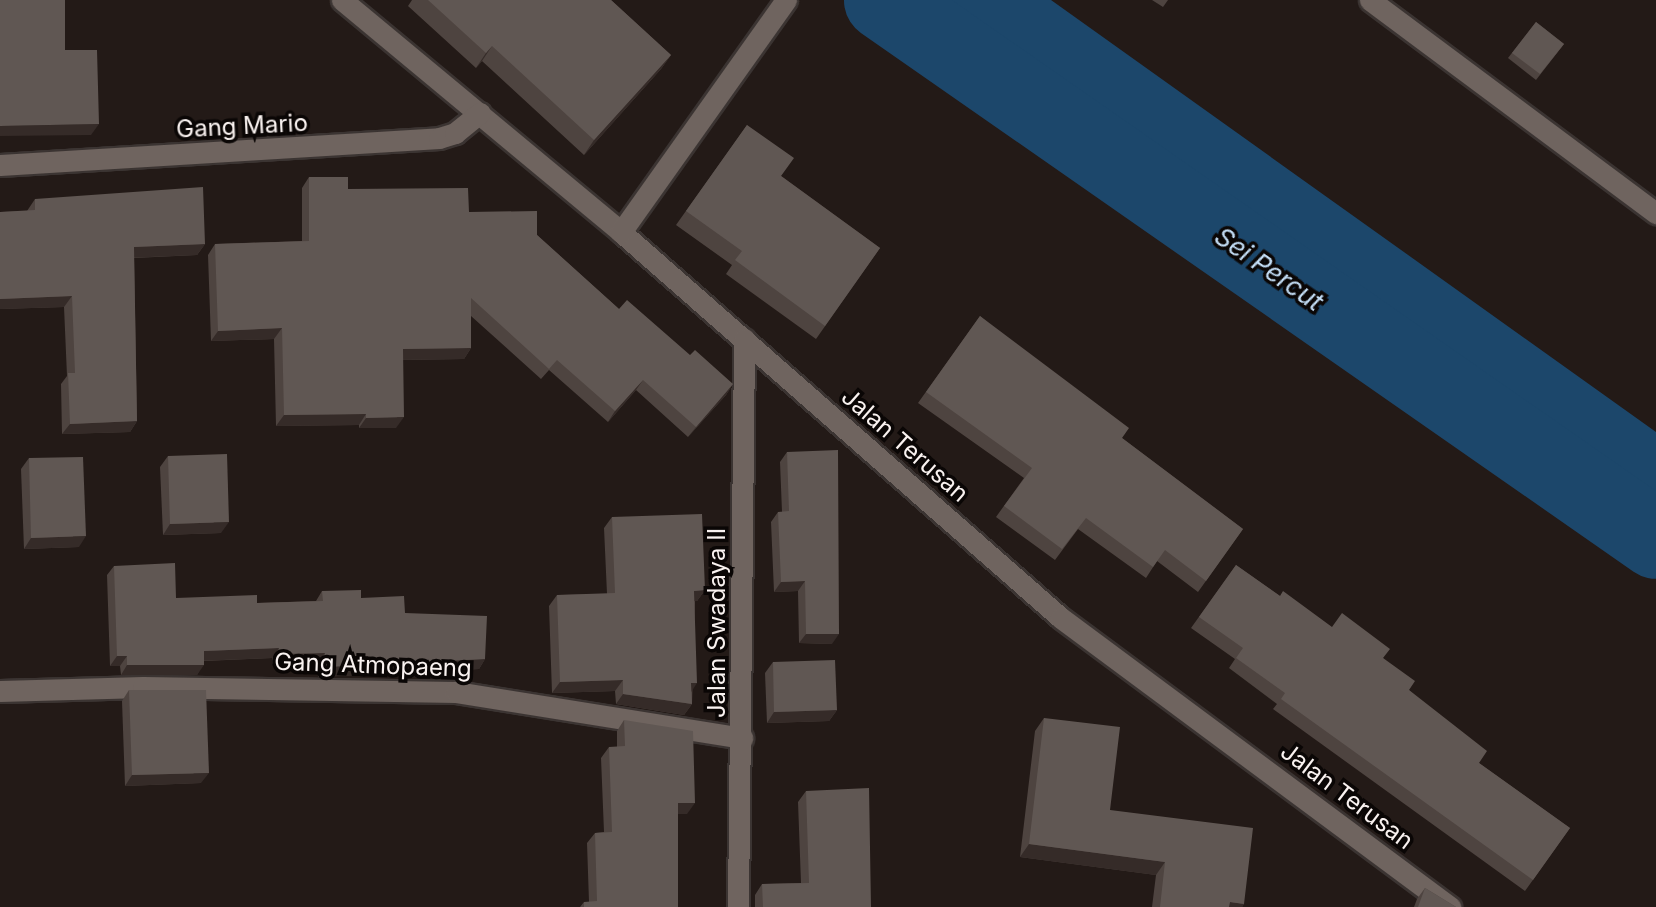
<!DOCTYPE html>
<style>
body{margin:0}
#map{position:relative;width:1656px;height:907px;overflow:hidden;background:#231a17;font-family:Inter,sans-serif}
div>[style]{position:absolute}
.water>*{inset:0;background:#1c476b}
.river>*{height:79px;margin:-39.5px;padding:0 39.5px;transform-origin:39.5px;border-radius:39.5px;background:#1c476b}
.roads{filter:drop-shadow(2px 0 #3b3432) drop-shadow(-2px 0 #3b3432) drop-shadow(0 2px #3b3432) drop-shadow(0 -2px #3b3432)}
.street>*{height:21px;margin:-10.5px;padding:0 10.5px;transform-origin:10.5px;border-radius:10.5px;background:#6f645f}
.secondary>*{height:21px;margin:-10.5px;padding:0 10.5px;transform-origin:10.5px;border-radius:10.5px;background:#6f645f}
.wall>*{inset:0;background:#4e4440}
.shaded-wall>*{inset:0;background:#352b28}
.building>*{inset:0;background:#605753}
span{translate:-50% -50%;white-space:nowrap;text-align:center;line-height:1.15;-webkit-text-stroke:7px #0a0605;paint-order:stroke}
.street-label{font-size:24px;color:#f9f2f0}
.water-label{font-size:26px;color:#c3ddf5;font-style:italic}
</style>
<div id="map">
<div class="water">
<div style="clip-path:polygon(890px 0,1051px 0,1656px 432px,1656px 549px,1413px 369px)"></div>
</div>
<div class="river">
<div style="left:883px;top:0;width:942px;rotate:34.89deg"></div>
</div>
<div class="roads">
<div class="street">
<div style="left:342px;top:0;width:363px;rotate:39.7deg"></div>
<div style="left:621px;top:232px;width:585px;rotate:41.26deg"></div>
<div style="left:1061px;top:618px;width:485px;rotate:36.6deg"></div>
<div style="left:1370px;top:0;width:357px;rotate:36.7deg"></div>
<div style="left:0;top:165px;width:440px;rotate:-3.5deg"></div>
<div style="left:439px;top:138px;width:17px;rotate:-17deg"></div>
<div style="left:455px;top:133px;width:32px;rotate:-39deg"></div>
<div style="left:0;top:691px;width:143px;rotate:-1.6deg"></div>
<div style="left:143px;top:687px;width:313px;rotate:0.9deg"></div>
<div style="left:456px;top:692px;width:290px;rotate:9.1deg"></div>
<div style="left:738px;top:907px;width:568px;rotate:-89.39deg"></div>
</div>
<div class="secondary">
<div style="left:621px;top:232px;width:285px;rotate:-54.6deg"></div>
</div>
</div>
<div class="wall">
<div style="clip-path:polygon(412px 0,611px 0,671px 55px,661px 69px,584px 155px,482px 61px,476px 68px,408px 6px)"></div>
<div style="clip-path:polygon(1152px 0,1168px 0,1163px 7px)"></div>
<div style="clip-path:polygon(1536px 22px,1564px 44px,1536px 80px,1508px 58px)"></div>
<div style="clip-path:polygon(747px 125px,781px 176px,880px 248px,816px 339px,726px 274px,732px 265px,676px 225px)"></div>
<div style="clip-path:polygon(309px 177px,348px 189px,469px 212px,537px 235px,619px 309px,733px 384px,726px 395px,688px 437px,636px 390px,608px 422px,549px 370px,541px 379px,471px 316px,471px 348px,464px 359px,403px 360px,396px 428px,359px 428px,359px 425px,276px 426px,274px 339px,211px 341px,208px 255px,215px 244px,302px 241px,302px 188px)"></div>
<div style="clip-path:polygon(35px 199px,205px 244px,197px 255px,134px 258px,137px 421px,130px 432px,62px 434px,61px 384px,67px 376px,64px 307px,0 309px,0 212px,27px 211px)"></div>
<div style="clip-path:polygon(980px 316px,1122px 438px,1243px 529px,1198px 592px,1157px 561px,1146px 578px,1078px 529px,1055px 560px,996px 517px,1024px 478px,918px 403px)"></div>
<div style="clip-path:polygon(787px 452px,832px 644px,799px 643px,798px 591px,774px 592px,771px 522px,778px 512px,782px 512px,780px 462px)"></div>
<div style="clip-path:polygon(168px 456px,221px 533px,163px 535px,160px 467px)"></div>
<div style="clip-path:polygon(29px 458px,79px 547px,24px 549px,21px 469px)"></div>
<div style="clip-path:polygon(612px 517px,705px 590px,697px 601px,695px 601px,692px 704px,684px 715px,616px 704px,615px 691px,552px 693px,549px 606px,557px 595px,607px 594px,604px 528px)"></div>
<div style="clip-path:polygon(1236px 565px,1280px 596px,1383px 658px,1409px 690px,1479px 763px,1570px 828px,1525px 891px,1273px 709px,1277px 704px,1229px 668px,1235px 659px,1191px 628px)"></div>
<div style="clip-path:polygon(114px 566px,176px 598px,257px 603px,316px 601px,322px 591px,361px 598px,405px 613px,485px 659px,479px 669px,318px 677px,318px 662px,272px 664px,272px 658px,204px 661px,197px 675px,121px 675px,120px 666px,110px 666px,107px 575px)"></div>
<div style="clip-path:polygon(773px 662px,837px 710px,829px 721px,767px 723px,765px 673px)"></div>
<div style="clip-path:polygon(129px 690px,201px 783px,125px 786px,122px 701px)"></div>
<div style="clip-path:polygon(1044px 718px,1110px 810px,1244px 904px,1242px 907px,1152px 907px,1156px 875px,1020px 857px,1035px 731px)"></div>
<div style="clip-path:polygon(624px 720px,687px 814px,678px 814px,678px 907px,580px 907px,584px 902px,589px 902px,587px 843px,595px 833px,604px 832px,601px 758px,609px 747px,617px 747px,617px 731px)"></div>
<div style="clip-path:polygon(806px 791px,871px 907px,755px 907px,755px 895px,762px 884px,801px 883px,798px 802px)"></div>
<div style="clip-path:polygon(1425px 888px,1456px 907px,1414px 907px,1417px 899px)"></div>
</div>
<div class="shaded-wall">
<div style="clip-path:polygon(492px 46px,482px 61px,476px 68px,486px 53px)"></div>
<div style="clip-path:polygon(671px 55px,661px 69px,584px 155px,594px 140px)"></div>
<div style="clip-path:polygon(99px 124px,91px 135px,0 136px,0 126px)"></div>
<div style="clip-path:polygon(205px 244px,197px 255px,126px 258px,134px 247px)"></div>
<div style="clip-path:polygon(72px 296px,64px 307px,0 309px,0 299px)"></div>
<div style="clip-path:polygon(282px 328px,274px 339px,211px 341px,218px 331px)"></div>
<div style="clip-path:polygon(471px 348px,464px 359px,396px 360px,403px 349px)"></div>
<div style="clip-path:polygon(643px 380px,636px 390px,608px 422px,615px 411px)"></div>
<div style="clip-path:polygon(733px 384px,726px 395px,688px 437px,696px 427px)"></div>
<div style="clip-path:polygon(366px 414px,359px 425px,276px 426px,284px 415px)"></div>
<div style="clip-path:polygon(404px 417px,396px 428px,359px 428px,366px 418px)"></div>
<div style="clip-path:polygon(137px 421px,130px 432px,62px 434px,70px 424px)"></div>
<div style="clip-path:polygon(229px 522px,221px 533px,163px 535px,170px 524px)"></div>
<div style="clip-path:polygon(86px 536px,79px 547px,24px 549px,31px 538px)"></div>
<div style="clip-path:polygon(805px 581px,798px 591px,774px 592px,781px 582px)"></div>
<div style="clip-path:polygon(705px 590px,697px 601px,687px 602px,694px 591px)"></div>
<div style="clip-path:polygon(806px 634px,839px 634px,832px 644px,799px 643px)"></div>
<div style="clip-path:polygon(279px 648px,272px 658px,197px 661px,204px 651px)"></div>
<div style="clip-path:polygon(325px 653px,318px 662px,272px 664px,279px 654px)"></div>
<div style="clip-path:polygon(117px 656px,127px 656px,120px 666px,110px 666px)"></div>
<div style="clip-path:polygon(485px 659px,479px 669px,318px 677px,325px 667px)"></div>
<div style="clip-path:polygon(127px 665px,204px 665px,197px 675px,121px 675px)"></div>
<div style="clip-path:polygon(623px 680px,615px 691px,552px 693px,560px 682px)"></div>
<div style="clip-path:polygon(691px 683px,697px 683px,690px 694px)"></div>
<div style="clip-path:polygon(623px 694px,692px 704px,684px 715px,616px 704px)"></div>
<div style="clip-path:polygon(837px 710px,829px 721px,767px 723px,774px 712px)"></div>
<div style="clip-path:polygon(209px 773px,201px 783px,125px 786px,132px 775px)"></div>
<div style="clip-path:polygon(678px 803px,695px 803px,687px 814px,670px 814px)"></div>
<div style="clip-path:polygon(1029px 844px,1165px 862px,1156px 875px,1020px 857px)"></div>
<div style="clip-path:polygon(1230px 902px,1244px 904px,1242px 907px,1226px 907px)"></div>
</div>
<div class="building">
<div style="clip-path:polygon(0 0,65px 0,65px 50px,97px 50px,99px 124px,0 126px)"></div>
<div style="clip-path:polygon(428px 0,611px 0,671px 55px,594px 140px,492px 46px,486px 53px)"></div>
<div style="clip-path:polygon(1536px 22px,1564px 44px,1540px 74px,1512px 53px)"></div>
<div style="clip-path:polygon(747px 125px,794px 158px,781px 176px,880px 248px,825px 326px,735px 260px,742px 251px,686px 211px)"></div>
<div style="clip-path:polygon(309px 177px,348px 177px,348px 189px,468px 188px,469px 212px,537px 211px,537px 235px,619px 309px,627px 300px,690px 355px,695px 350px,733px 384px,696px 427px,643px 380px,615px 411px,557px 360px,549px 369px,471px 298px,471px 348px,403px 349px,404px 417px,366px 418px,366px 414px,284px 415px,282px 328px,218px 331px,215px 244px,309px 241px)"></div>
<div style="clip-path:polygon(203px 187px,205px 244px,134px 247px,137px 421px,70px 424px,68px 373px,75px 373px,72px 296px,0 299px,0 212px,35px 210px,35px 199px)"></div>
<div style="clip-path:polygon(980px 316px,1129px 428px,1122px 438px,1243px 529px,1206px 581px,1165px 550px,1153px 567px,1086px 518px,1062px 549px,1004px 506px,1032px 468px,926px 392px)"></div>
<div style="clip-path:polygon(838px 450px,839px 634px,806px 634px,805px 581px,781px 582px,778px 512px,789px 511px,787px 452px)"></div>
<div style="clip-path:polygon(227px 454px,229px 522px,170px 524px,168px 456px)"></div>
<div style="clip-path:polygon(83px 457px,86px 536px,31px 538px,29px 458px)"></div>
<div style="clip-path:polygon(702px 514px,705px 590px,694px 591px,697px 683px,691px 683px,692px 704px,623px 694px,623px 680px,560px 682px,557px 595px,615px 593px,612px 517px)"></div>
<div style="clip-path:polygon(175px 563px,176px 598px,257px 595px,257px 603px,323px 601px,322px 591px,361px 590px,361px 598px,404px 596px,405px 613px,487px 616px,485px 659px,325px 667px,325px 653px,279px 654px,279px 648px,204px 651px,204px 665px,127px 665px,127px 656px,117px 656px,114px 566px)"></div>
<div style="clip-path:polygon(1236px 565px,1280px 596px,1283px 591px,1332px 627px,1342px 613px,1390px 649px,1383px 658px,1415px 681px,1409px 690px,1487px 751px,1479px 763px,1570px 828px,1533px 880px,1281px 699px,1285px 693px,1236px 658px,1243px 648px,1199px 617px)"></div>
<div style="clip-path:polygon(835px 660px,837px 710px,774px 712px,773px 662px)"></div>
<div style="clip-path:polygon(129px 690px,206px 690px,209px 773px,132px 775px)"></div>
<div style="clip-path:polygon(1044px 718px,1120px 727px,1110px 810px,1253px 828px,1244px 904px,1230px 902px,1229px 907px,1160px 907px,1165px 862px,1029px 844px)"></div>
<div style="clip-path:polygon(624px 720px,693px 731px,695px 803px,678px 803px,678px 907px,584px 907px,584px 902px,597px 901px,595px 833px,612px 832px,609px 747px,625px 746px)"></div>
<div style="clip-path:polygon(869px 788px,871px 907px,763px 907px,762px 884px,809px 883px,806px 791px)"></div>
<div style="clip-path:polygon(1425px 888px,1456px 907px,1418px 907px)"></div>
</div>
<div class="street-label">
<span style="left:242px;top:126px;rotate:-3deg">Gang Mario</span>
<span style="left:905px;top:445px;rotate:41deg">Jalan Terusan</span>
<span style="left:717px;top:623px;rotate:-90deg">Jalan Swadaya II</span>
<span style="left:373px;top:665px;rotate:2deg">Gang Atmopaeng</span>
<span style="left:1347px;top:796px;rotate:37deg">Jalan Terusan</span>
</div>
<div class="water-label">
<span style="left:1269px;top:269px;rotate:35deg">Sei Percut</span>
</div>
</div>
